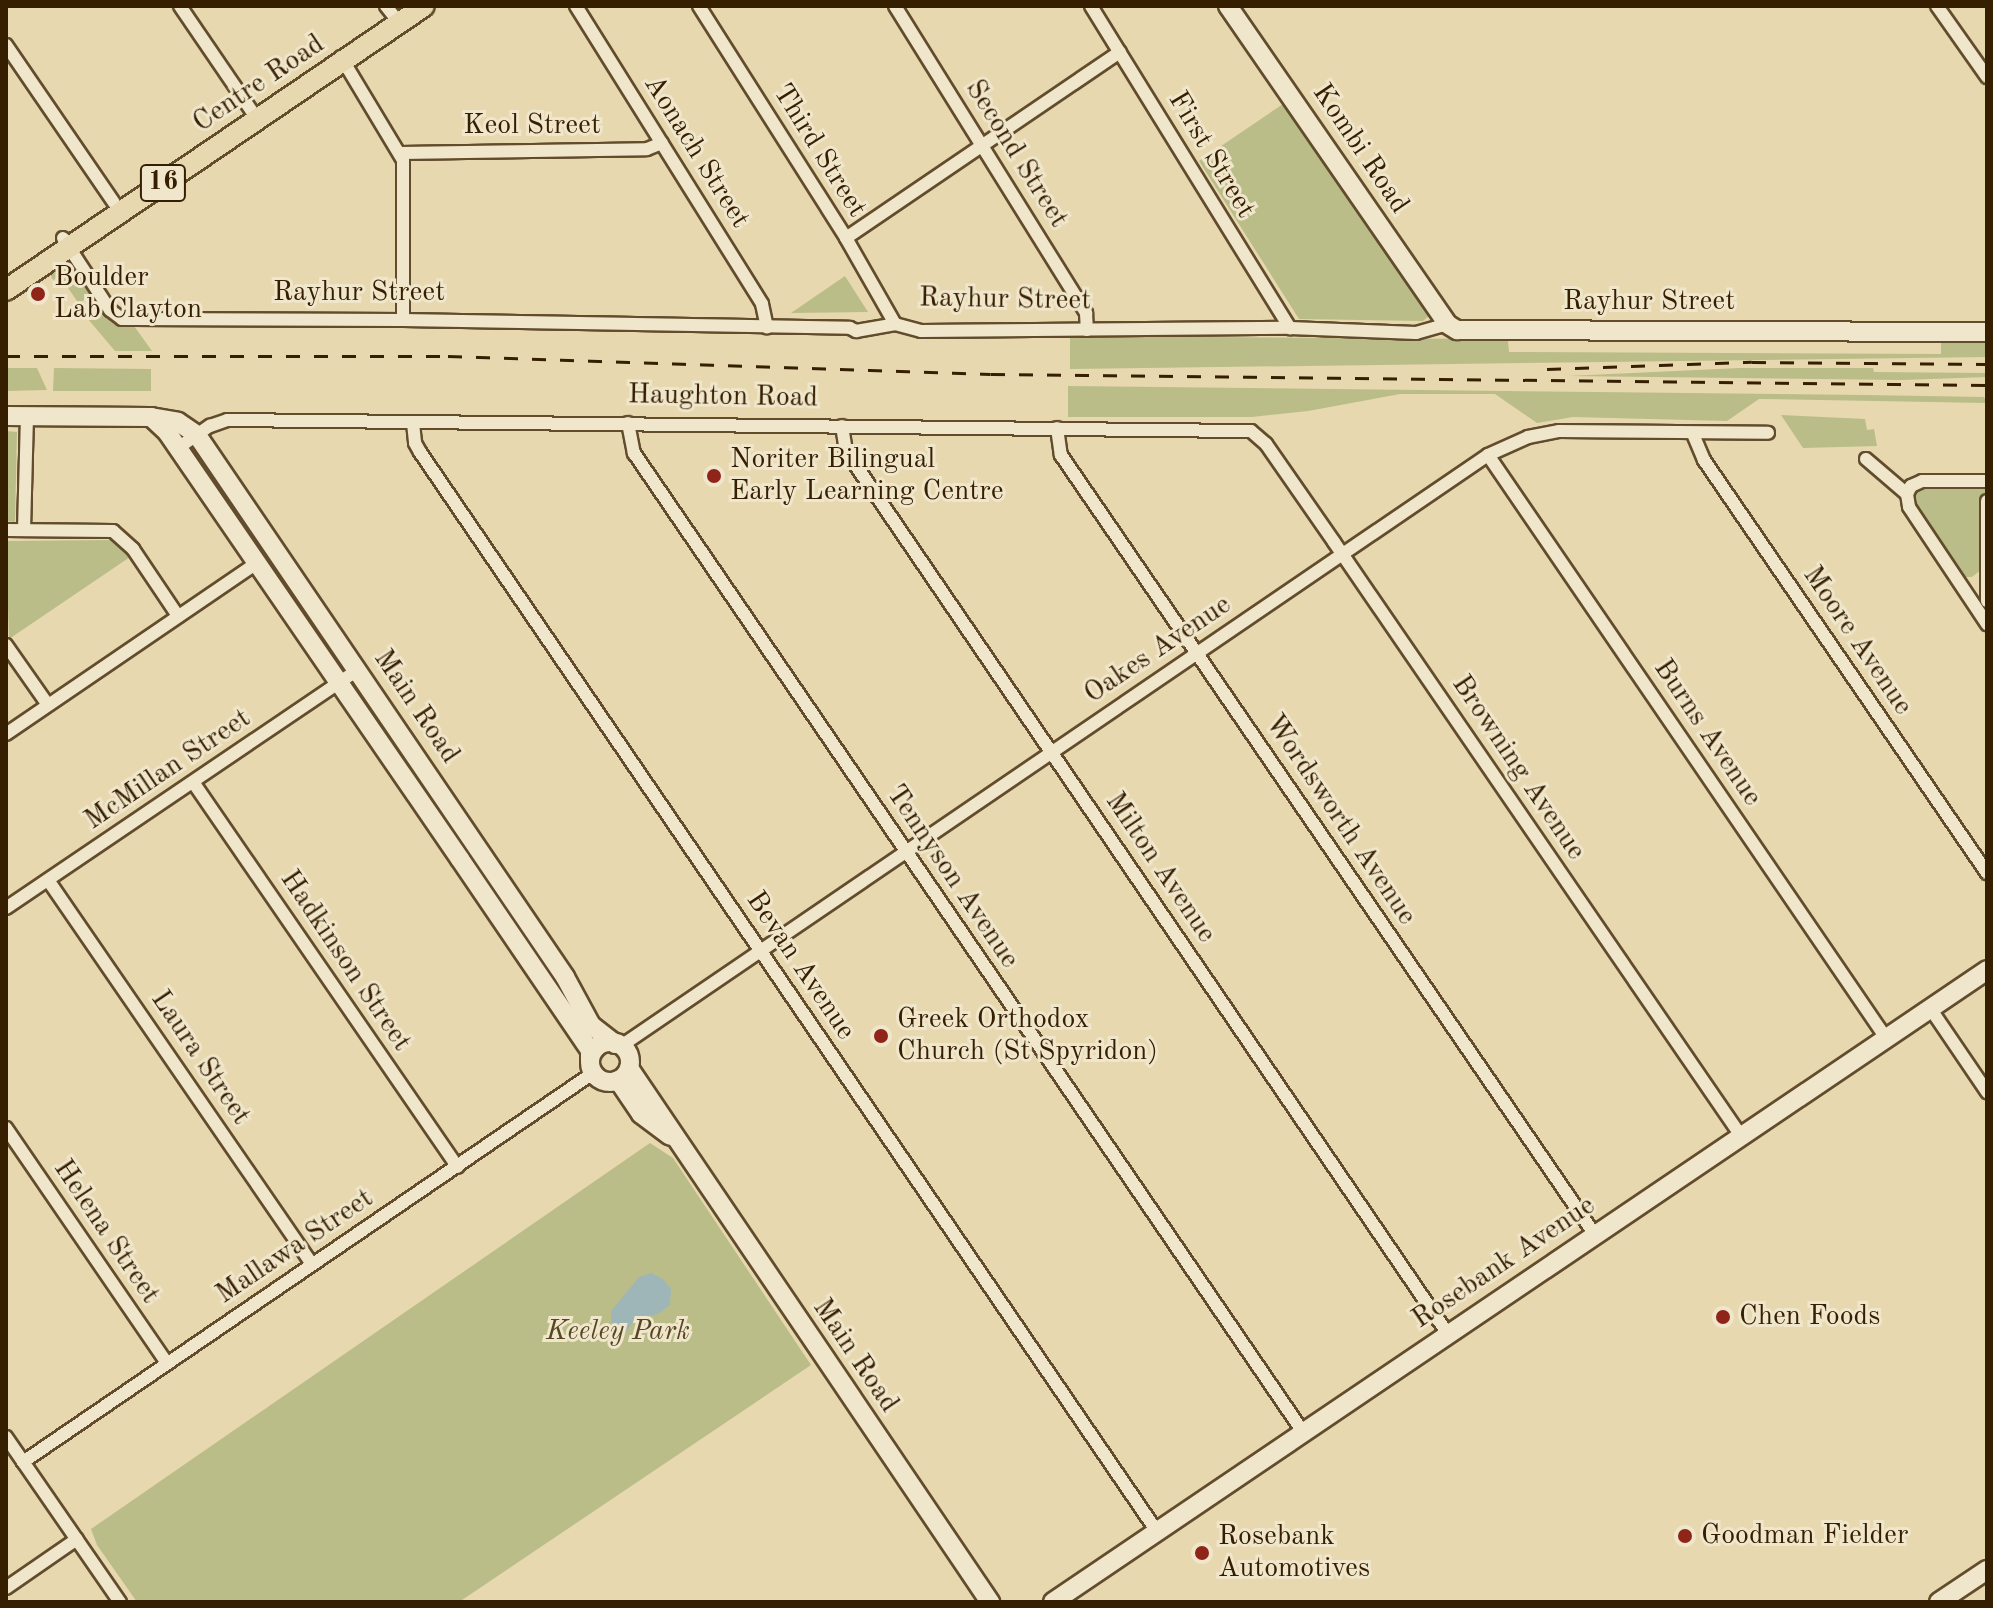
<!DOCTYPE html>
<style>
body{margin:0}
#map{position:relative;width:1993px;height:1608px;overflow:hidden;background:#e7d8af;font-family:"Old Standard TT",serif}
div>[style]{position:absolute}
.green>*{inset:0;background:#babd87}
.water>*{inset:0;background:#9eb6b8}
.roads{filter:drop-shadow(2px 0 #624c2c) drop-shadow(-2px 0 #624c2c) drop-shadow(0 2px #624c2c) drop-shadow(0 -2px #624c2c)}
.street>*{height:12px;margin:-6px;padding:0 6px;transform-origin:6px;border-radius:6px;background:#efe6cb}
.secondary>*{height:18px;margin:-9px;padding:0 9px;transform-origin:9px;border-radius:9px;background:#efe6cb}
.secondary>.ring{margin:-9px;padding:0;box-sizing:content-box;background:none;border:18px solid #efe6cb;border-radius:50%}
.primary>*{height:20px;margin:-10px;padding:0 10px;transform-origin:10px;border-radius:10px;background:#e7d8af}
.rail>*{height:3px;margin-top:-1.5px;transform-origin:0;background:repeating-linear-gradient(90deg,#361e00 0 14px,transparent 0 28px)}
.dots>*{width:22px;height:22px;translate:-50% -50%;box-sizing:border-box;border:4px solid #efe6cb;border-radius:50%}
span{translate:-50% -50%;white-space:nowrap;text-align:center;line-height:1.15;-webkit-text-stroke:6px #efe6cb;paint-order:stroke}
.shield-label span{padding:2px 6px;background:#efe6cb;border:2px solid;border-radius:6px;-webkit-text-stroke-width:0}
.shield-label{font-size:26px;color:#361e00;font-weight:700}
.street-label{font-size:28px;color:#361e00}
.poi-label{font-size:28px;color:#361e00}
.left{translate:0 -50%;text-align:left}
.park-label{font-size:28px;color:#574622;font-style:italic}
.frame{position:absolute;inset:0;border:8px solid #361e00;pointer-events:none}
</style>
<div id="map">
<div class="green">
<div style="clip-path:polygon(1283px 104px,1430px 315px,1423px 321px,1299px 319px,1199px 161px)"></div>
<div style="clip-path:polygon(65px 263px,74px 269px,92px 294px,79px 304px,60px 276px,53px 280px,50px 274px)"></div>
<div style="clip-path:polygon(845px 276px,868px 312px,791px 313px)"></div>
<div style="clip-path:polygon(96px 301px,116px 324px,134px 326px,152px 351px,115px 351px,82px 312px)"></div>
<div style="clip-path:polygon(1070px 336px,1485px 339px,1508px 341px,1509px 352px,1941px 354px,1941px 343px,1947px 339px,1985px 338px,1987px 357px,1070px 369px)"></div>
<div style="clip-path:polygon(6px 368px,37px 368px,47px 390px,6px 391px)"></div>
<div style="clip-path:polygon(54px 368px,151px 369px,151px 391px,53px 391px)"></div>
<div style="clip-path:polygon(1740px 368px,1873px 368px,1874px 372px,1987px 373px,1987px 377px,1902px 380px,1568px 376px)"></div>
<div style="clip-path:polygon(1068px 386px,1865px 395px,1984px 397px,1987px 403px,1759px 399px,1727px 421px,1573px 417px,1537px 423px,1495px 394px,1400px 394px,1308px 411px,1252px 417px,1068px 417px)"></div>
<div style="clip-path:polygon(1781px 415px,1865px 419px,1867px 430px,1874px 429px,1877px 446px,1803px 448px)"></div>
<div style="clip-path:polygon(6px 431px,17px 432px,15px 522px,6px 521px)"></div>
<div style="clip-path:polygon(1987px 484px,1982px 569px,1972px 577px,1963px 577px,1911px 505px,1914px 488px)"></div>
<div style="clip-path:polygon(113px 540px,130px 557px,9px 639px,6px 541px)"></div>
<div style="clip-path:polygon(650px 1143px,673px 1158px,811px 1365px,459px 1602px,137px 1602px,97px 1545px,91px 1529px)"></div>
</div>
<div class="water">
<div style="clip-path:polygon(651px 1273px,663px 1279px,671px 1289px,670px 1305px,658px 1314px,635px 1319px,625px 1333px,618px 1334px,611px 1324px,611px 1311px,639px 1277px)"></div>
</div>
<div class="roads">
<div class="street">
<div style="left:180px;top:6px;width:137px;rotate:55.7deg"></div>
<div style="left:386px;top:6px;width:11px;rotate:52deg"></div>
<div style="left:576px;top:6px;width:351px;rotate:58deg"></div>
<div style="left:762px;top:304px;width:24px;rotate:78deg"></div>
<div style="left:699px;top:6px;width:275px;rotate:57.6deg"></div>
<div style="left:846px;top:238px;width:99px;rotate:60.3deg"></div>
<div style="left:895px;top:6px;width:362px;rotate:58.1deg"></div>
<div style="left:1086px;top:313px;width:17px;rotate:87deg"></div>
<div style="left:1091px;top:6px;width:379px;rotate:58.3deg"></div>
<div style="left:1937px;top:6px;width:87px;rotate:54.8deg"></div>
<div style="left:6px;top:45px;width:191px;rotate:55.6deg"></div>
<div style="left:341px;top:57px;width:120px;rotate:59deg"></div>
<div style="left:403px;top:160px;width:160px;rotate:90deg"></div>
<div style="left:401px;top:153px;width:246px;rotate:-0.9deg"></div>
<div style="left:647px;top:149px;width:16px;rotate:-22deg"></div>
<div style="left:63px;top:238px;width:86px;rotate:56.9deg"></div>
<div style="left:110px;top:310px;width:15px;rotate:37deg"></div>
<div style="left:122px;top:319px;width:10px"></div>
<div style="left:132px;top:319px;width:271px;rotate:0.2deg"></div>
<div style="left:403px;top:320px;width:447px;rotate:1deg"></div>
<div style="left:850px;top:328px;width:7px;rotate:27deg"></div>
<div style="left:856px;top:331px;width:40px;rotate:-10deg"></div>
<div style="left:895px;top:324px;width:27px;rotate:15deg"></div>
<div style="left:921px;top:331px;width:369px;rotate:-0.5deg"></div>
<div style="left:1290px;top:328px;width:126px;rotate:2.3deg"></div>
<div style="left:1416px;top:333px;width:32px;rotate:-16deg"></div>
<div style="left:846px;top:238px;width:331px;rotate:-34.2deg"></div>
<div style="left:413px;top:423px;width:20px;rotate:84deg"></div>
<div style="left:415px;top:443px;width:10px;rotate:61deg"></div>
<div style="left:420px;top:452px;width:1309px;rotate:55.68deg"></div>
<div style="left:628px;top:423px;width:31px;rotate:79deg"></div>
<div style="left:634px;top:453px;width:1186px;rotate:55.65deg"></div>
<div style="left:842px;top:426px;width:25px;rotate:81deg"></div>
<div style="left:846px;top:451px;width:1069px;rotate:55.72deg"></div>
<div style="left:1057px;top:428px;width:27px;rotate:82deg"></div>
<div style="left:1061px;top:455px;width:945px;rotate:55.6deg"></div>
<div style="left:1693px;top:434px;width:28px;rotate:67deg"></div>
<div style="left:1704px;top:460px;width:501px;rotate:55.58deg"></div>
<div style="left:178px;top:448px;width:39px;rotate:-35deg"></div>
<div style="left:210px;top:426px;width:18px;rotate:-19deg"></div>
<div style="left:227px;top:420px;width:1024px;rotate:0.62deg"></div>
<div style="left:1251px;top:431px;width:20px;rotate:41deg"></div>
<div style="left:1266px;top:444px;width:119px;rotate:55.2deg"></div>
<div style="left:1334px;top:542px;width:720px;rotate:55.58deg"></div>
<div style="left:1488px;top:455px;width:706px;rotate:55.68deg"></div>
<div style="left:1866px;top:459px;width:54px;rotate:40.5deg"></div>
<div style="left:1907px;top:494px;width:13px;rotate:81deg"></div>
<div style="left:1909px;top:507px;width:141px;rotate:56.3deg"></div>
<div style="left:1907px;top:494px;width:9px;rotate:-63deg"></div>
<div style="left:1911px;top:486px;width:12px;rotate:-24deg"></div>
<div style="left:1922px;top:481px;width:65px"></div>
<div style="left:1987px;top:501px;width:100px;rotate:90deg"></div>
<div style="left:6px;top:530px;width:107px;rotate:0.5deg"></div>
<div style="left:113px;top:531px;width:27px;rotate:42deg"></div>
<div style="left:133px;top:549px;width:81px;rotate:56.1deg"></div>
<div style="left:24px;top:530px;width:114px;rotate:-88.5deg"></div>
<div style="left:6px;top:645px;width:73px;rotate:55deg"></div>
<div style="left:6px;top:734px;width:304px;rotate:-34.3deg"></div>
<div style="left:193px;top:782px;width:467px;rotate:55.5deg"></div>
<div style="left:48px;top:880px;width:466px;rotate:55.5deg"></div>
<div style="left:6px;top:908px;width:425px;rotate:-34.1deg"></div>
<div style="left:1930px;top:1008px;width:102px;rotate:55.8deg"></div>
<div style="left:621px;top:1046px;width:1049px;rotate:-34.28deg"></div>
<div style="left:1488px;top:455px;width:44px;rotate:-24.2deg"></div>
<div style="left:1528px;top:437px;width:32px;rotate:-11deg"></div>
<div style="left:1559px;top:431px;width:209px;rotate:0.5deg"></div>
<div style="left:6px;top:1128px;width:285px;rotate:55.6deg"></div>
<div style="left:6px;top:1437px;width:201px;rotate:55.4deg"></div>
<div style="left:23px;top:1462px;width:690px;rotate:-34.31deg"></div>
<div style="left:6px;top:1588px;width:86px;rotate:-34.6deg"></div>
</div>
<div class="secondary">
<div style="left:1228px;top:6px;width:386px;rotate:55.4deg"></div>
<div style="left:1447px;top:324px;width:12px;rotate:31deg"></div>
<div style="left:1457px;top:330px;width:530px;rotate:0.22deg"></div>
<div style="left:6px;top:416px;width:145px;rotate:0.4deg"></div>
<div style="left:151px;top:417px;width:27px;rotate:10deg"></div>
<div style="left:178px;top:422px;width:23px;rotate:34deg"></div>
<div style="left:197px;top:435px;width:655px;rotate:55.82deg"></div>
<div style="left:565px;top:977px;width:55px;rotate:61.6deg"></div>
<div style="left:591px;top:1025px;width:31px;rotate:38deg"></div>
<div style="left:151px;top:417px;width:22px;rotate:43deg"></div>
<div style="left:167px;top:432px;width:518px;rotate:55.54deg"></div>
<div style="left:460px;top:859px;width:231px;rotate:55.8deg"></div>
<div style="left:590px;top:1050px;width:10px;rotate:90deg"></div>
<div class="ring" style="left:590px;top:1042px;width:22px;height:22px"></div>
<div style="left:629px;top:1068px;width:645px;rotate:55.94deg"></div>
<div style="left:618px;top:1080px;width:41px;rotate:55.9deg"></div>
<div style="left:641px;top:1114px;width:36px;rotate:37deg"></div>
<div style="left:1053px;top:1602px;width:1128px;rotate:-34.08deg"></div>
<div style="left:1939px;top:1602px;width:58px;rotate:-33.7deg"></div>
</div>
<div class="primary">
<div style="left:6px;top:290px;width:505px;rotate:-34.19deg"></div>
</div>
</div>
<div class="rail">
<div style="left:6px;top:356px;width:442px"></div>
<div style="left:448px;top:356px;width:543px;rotate:1.9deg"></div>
<div style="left:991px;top:374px;width:996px;rotate:0.63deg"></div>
<div style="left:1547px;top:369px;width:205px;rotate:-2deg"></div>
<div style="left:1752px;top:362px;width:235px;rotate:0.5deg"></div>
</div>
<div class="dots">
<div style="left:38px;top:294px;background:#8f2418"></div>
<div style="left:714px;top:476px;background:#8f2418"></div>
<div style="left:881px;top:1036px;background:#8f2418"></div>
<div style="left:1723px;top:1317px;background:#8f2418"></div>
<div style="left:1685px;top:1536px;background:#8f2418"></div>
<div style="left:1202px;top:1553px;background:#8f2418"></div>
</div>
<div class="shield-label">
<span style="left:163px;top:183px">16</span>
</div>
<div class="street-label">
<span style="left:259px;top:84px;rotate:-34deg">Centre Road</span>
<span style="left:532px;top:126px">Keol Street</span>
<span style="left:1360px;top:149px;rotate:56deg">Kombi Road</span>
<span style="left:819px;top:151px;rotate:58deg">Third Street</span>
<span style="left:696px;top:152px;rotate:58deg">Aonach Street</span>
<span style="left:1016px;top:154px;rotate:58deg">Second Street</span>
<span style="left:1211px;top:155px;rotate:59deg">First Street</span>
<span style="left:359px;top:293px">Rayhur Street</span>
<span style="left:1005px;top:300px;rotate:1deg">Rayhur Street</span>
<span style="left:1649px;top:302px">Rayhur Street</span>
<span style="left:723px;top:397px;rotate:1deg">Haughton Road</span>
<span style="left:1857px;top:641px;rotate:56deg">Moore Avenue</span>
<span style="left:1158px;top:650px;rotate:-34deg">Oakes Avenue</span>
<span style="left:416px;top:707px;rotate:56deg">Main Road</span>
<span style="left:1707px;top:733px;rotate:56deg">Burns Avenue</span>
<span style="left:1518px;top:768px;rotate:56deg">Browning Avenue</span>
<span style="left:168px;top:770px;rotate:-34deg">McMillan Street</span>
<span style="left:1340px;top:820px;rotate:56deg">Wordsworth Avenue</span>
<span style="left:1160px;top:868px;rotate:56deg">Milton Avenue</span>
<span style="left:952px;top:877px;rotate:56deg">Tennyson Avenue</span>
<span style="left:345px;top:961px;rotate:56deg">Hadkinson Street</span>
<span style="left:800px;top:966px;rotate:56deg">Bevan Avenue</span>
<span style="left:200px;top:1058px;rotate:56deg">Laura Street</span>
<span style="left:106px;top:1232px;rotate:56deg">Helena Street</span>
<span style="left:295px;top:1247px;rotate:-34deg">Mallawa Street</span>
<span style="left:1504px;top:1263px;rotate:-34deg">Rosebank Avenue</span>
<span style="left:855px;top:1356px;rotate:56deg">Main Road</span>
</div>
<div class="poi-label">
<span class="left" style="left:54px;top:294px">Boulder<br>Lab Clayton</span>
<span class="left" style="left:730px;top:476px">Noriter Bilingual<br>Early Learning Centre</span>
<span class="left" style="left:897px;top:1036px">Greek Orthodox<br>Church (St Spyridon)</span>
<span class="left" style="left:1739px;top:1317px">Chen Foods</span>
<span class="left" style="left:1701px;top:1536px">Goodman Fielder</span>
<span class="left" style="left:1218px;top:1553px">Rosebank<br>Automotives</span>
</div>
<div class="park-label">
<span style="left:618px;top:1332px">Keeley Park</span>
</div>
<div class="frame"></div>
</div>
